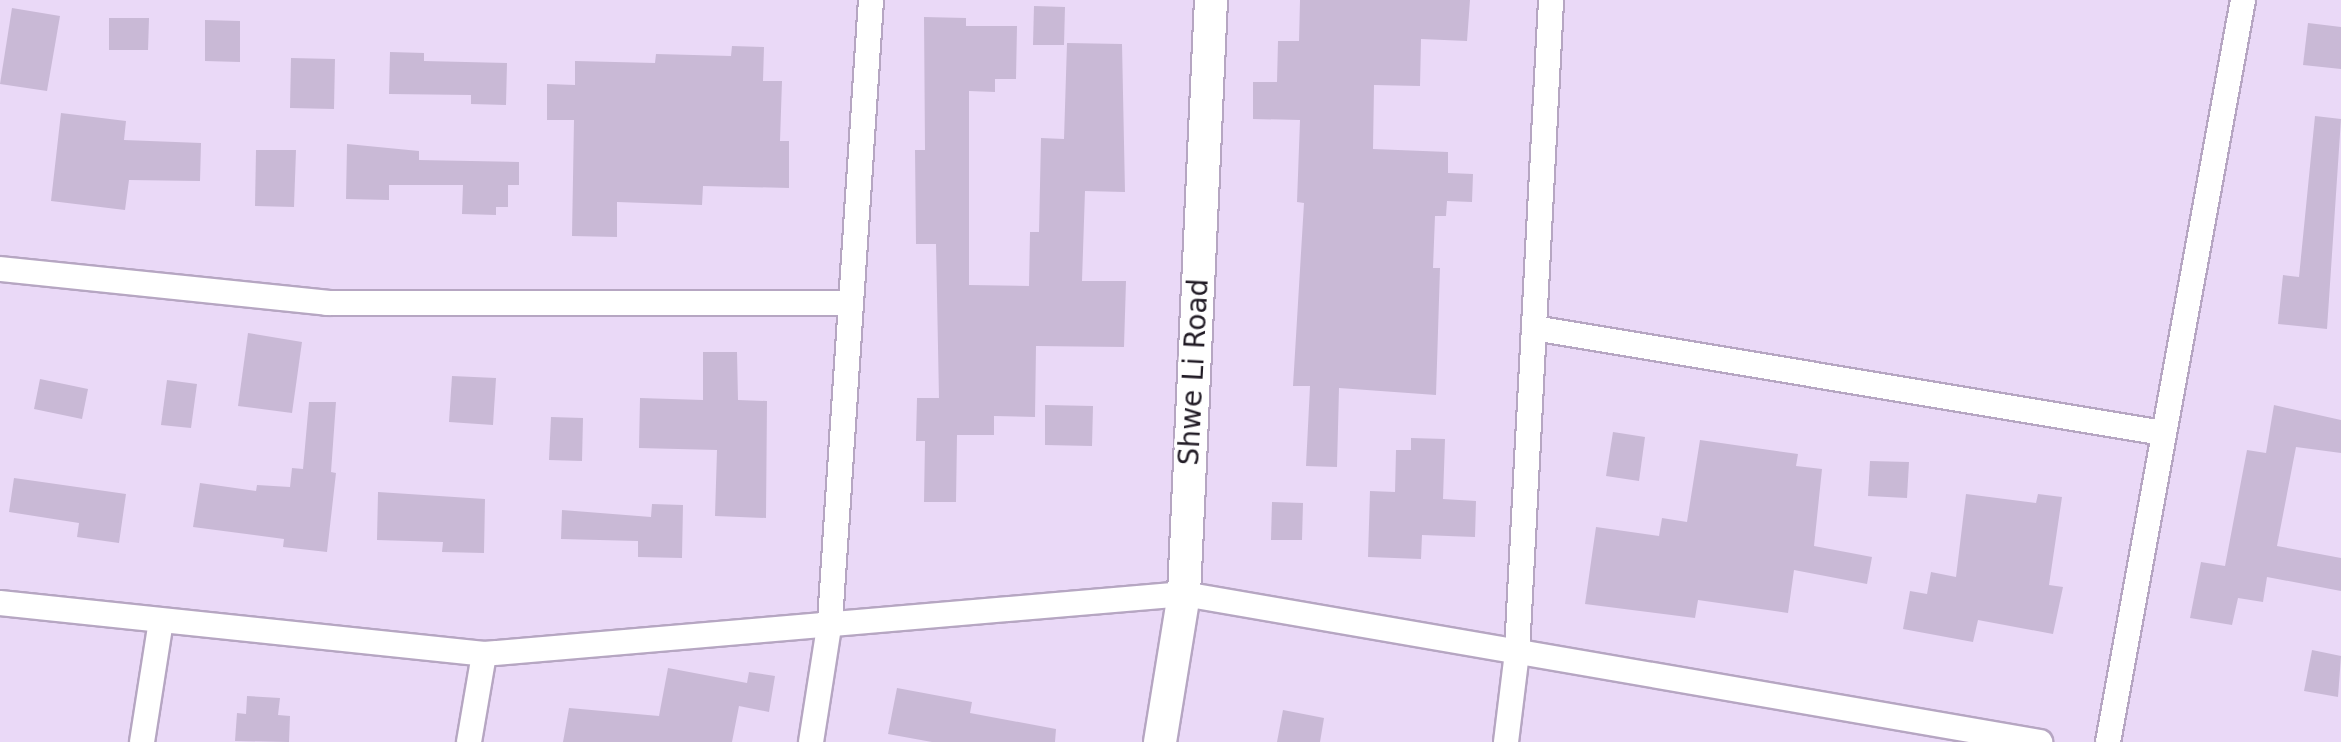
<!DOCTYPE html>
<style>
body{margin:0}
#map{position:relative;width:2341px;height:742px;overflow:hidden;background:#ead9f7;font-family:"DejaVu Sans",sans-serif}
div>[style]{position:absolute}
.building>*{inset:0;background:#c9b9d6}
.roads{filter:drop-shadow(2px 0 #b6a6c2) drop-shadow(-2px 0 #b6a6c2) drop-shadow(0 2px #b6a6c2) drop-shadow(0 -2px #b6a6c2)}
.minor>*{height:24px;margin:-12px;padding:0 12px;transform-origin:12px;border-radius:12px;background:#fff}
.tertiary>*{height:32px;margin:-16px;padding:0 16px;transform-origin:16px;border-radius:16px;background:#fff}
span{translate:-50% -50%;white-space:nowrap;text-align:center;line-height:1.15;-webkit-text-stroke:6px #fff;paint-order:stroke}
.street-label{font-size:28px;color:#211b25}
</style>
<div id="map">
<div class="building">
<div style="clip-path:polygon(1300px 0,1470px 0,1467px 41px,1421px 39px,1420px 86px,1374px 85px,1373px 149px,1448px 152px,1448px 173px,1473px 174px,1472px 202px,1447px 201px,1446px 216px,1435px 216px,1433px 268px,1440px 268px,1436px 395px,1339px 388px,1337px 467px,1306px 466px,1310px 386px,1293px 386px,1304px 203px,1297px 202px,1300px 120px,1253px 119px,1253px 82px,1277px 82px,1278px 41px,1299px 41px)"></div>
<div style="clip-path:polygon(1034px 6px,1065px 7px,1064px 45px,1033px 45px)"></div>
<div style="clip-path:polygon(12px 8px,60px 16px,47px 91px,0 84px)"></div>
<div style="clip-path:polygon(924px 17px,966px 18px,966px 26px,1017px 26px,1016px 79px,995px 79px,995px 92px,969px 91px,969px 285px,1029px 286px,1030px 232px,1039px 232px,1041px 138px,1064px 139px,1067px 43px,1122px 44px,1125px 192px,1085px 191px,1082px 281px,1126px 281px,1124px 347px,1036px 346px,1035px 417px,994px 416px,994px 435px,957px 435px,956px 502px,924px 502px,925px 441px,916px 441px,917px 398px,939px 398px,936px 244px,916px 244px,915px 150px,925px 150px)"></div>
<div style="clip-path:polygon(109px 18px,149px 18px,148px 50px,109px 50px)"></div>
<div style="clip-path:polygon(205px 20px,240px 21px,240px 62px,205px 61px)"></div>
<div style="clip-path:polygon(2308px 23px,2341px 27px,2341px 69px,2303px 65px)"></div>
<div style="clip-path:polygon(732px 46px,764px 47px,763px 81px,782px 81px,780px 141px,789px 141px,789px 188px,703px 186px,702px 205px,617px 202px,617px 237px,572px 236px,574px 120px,547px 120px,547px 84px,575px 85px,575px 61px,655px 63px,656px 54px,731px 56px)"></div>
<div style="clip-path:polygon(390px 52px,424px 53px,424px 61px,507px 63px,506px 105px,471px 104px,471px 95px,389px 94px)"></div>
<div style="clip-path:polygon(291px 58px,335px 59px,334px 109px,290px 108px)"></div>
<div style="clip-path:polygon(61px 113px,126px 121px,124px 140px,201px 143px,200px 181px,129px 180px,125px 210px,51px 201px)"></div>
<div style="clip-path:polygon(2315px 116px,2341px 119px,2327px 329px,2278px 324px,2283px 275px,2299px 277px)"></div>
<div style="clip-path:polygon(347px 144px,419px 151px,419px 160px,519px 162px,519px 185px,508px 185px,508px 207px,496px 207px,496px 215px,462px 214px,463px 185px,389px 185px,389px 200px,346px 199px)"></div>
<div style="clip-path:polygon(256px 150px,296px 150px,294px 207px,255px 206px)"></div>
<div style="clip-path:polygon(248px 333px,302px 342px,292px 413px,238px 406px)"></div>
<div style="clip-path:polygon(703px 352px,737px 352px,738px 400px,767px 401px,766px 518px,715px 516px,717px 450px,639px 448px,640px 398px,703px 400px)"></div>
<div style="clip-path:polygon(452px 376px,496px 378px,493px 425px,449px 422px)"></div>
<div style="clip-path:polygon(40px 379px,88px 389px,82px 419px,34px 409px)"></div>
<div style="clip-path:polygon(167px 380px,197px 384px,191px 428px,161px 425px)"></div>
<div style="clip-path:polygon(309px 402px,336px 402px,331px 472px,336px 473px,327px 552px,283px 547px,284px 539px,193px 527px,200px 483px,256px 491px,257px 485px,290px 487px,292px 468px,303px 469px)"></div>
<div style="clip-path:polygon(1045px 405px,1093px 406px,1092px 446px,1045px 445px)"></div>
<div style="clip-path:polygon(2274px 405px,2341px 420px,2341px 453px,2296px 447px,2277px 546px,2341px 558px,2341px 591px,2267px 577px,2263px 602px,2238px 598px,2232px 625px,2190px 618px,2201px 562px,2225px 566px,2247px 450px,2266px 453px)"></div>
<div style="clip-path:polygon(551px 417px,583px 418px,582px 461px,549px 460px)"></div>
<div style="clip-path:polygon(1613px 432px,1645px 437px,1639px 481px,1606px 476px)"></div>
<div style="clip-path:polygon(1411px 438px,1445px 439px,1443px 499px,1476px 501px,1475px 537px,1422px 535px,1421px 559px,1368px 557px,1370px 491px,1395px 492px,1396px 450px,1411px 450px)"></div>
<div style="clip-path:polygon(1700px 440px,1798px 454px,1796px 466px,1822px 469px,1814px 546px,1872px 557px,1867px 584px,1794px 570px,1788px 613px,1698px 600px,1695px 618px,1585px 604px,1596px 527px,1659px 536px,1662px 518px,1687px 522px)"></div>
<div style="clip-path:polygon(1870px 461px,1909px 462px,1907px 498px,1868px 496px)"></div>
<div style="clip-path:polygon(14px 478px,126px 494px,119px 543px,77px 537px,79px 523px,9px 512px)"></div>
<div style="clip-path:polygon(378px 492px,485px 499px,484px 553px,442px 552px,443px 542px,377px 540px)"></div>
<div style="clip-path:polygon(1966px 494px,2036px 503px,2038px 494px,2062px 497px,2049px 585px,2063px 587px,2053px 634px,1978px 620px,1973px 642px,1903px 629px,1910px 591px,1927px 594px,1931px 572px,1956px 577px)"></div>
<div style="clip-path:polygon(1272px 502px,1303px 503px,1302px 540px,1271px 540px)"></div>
<div style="clip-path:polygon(652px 504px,683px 505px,682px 558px,638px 557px,638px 541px,561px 539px,562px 510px,651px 517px)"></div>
<div style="clip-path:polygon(2312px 650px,2341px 656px,2338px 697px,2304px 691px)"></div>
<div style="clip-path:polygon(668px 668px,747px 683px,749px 672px,775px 676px,769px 712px,739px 706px,732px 742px,563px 742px,569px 708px,659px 716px)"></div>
<div style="clip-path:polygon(897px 688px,972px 702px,970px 713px,1056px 729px,1055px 742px,932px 742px,888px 734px)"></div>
<div style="clip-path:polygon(247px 696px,280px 698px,278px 715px,290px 716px,289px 742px,235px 741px,237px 713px,246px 714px)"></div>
<div style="clip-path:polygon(1283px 710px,1324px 718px,1320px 742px,1277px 742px)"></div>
</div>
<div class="roads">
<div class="minor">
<div style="left:0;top:269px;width:329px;rotate:5.9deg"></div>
<div style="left:327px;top:303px;width:524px"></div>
<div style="left:1534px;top:328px;width:638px;rotate:9.48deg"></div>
<div style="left:0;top:603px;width:487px;rotate:6deg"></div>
<div style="left:484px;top:654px;width:703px;rotate:-4.9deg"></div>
<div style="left:1184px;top:594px;width:869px;rotate:9.81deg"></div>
<div style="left:142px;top:742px;width:122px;rotate:-81.1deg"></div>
<div style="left:469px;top:742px;width:89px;rotate:-80.3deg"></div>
<div style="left:811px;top:742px;width:122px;rotate:-81.1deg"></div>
<div style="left:830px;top:621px;width:622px;rotate:-86.22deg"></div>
<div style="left:1506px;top:742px;width:91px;rotate:-83deg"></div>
<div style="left:1517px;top:652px;width:653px;rotate:-87.01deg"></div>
<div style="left:2108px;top:742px;width:754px;rotate:-79.69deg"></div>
</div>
<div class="tertiary">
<div style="left:1160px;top:742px;width:150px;rotate:-80.8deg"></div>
<div style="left:1184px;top:594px;width:595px;rotate:-87.4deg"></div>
</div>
</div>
<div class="street-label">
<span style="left:1194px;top:372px;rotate:-87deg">Shwe Li Road</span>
</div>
</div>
